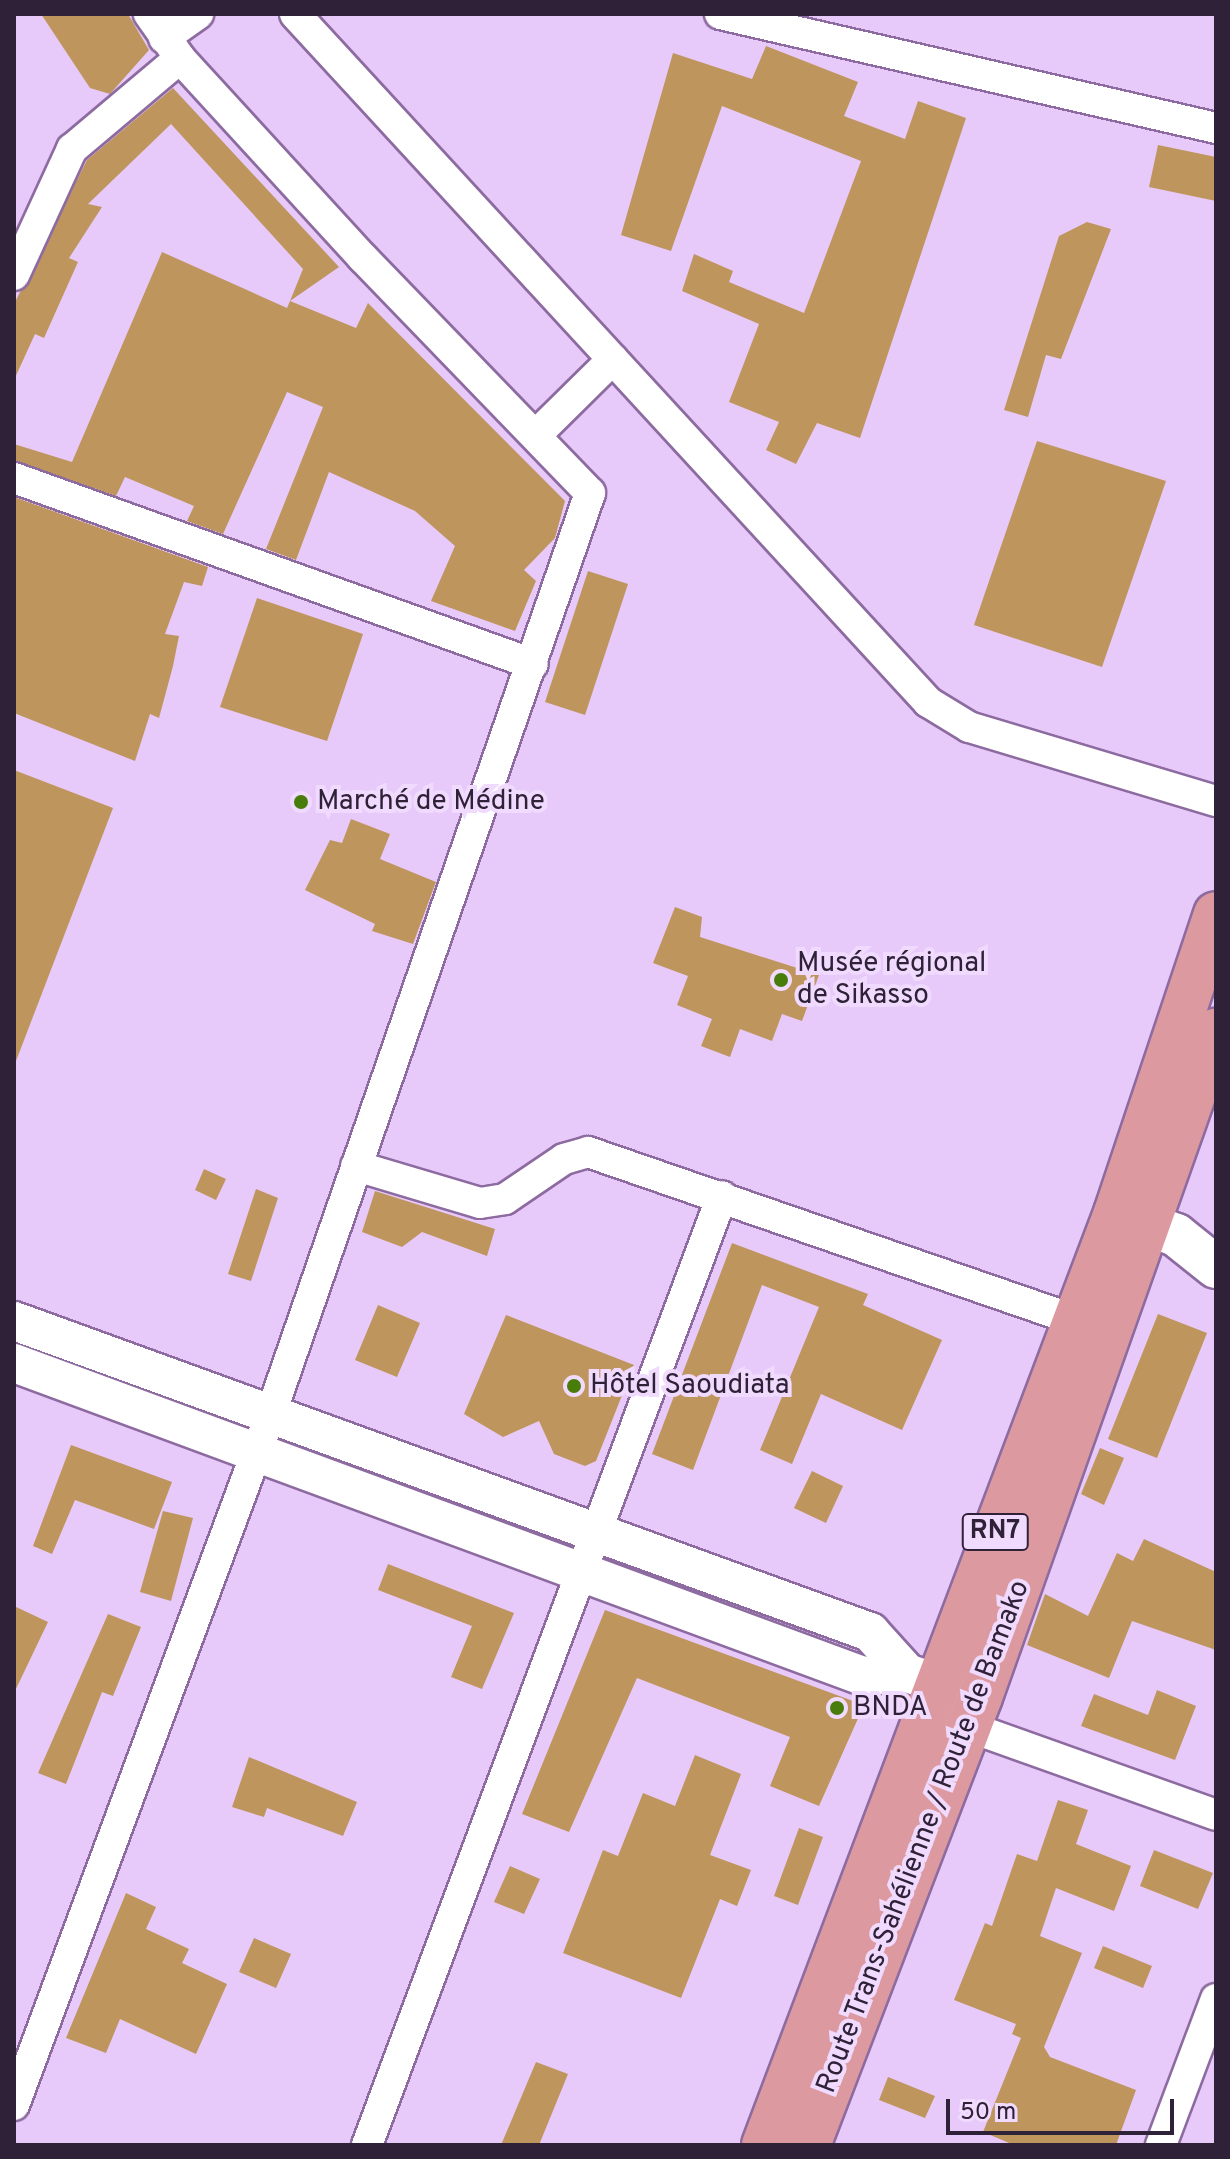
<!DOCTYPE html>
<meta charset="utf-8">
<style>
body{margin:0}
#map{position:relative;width:1230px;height:2159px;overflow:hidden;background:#e7caf9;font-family:Overpass,sans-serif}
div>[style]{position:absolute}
.building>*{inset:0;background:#bf955e}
.roads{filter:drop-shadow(2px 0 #8d6ba0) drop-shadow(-2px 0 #8d6ba0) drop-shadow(0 2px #8d6ba0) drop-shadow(0 -2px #8d6ba0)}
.minor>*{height:30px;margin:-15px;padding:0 15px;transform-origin:15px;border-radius:15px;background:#fff}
.tertiary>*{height:38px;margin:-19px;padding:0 19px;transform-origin:19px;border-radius:19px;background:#fff}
.secondary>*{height:42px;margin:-21px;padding:0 21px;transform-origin:21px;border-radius:21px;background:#fff}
.trunk>*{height:44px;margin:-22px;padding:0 22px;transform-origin:22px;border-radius:22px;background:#dc9aa0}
.dots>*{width:22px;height:22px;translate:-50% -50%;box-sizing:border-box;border:4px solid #f0dafe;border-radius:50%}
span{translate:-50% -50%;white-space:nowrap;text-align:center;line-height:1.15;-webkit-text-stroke:8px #f0dafe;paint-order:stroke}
.shield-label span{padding:2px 6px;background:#f0dafe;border:2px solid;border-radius:6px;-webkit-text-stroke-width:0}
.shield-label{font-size:26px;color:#2f2137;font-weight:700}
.poi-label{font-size:28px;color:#2f2137}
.left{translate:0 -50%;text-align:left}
.street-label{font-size:28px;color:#2f2137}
.frame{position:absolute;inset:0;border:16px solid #2f2137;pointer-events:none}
.scale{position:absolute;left:946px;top:2099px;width:228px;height:36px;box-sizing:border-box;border:4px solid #2f2137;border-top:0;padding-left:10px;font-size:24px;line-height:28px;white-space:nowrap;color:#2f2137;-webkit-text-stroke:6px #f0dafe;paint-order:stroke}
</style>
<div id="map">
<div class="building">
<div style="clip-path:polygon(41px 14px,128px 14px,149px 50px,110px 94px,90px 88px)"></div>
<div style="clip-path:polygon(766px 46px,858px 82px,844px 116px,905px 139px,918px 101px,966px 118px,860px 438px,817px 423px,796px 464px,766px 450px,779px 422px,729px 402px,759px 324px,682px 291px,694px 254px,733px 271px,729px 282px,804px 313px,861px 161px,722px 106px,671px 251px,621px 235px,673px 53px,752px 79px)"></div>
<div style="clip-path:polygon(173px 88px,339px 267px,290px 301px,303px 269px,171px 124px,88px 204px,102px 207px,69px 258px,78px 262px,44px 338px,35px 334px,14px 380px,14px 304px,87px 160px)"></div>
<div style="clip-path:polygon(1158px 145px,1216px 157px,1216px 201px,1149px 187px)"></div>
<div style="clip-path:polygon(1087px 222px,1111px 229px,1061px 359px,1046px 355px,1028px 417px,1004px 410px,1059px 236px)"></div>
<div style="clip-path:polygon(162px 252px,287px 308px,290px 301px,356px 328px,368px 303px,565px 501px,555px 538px,524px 570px,536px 581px,515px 631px,431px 601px,455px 546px,415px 511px,329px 472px,296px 560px,266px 549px,323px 407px,287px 392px,223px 534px,187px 521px,194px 506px,125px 477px,116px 496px,14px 460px,14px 444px,72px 462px)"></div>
<div style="clip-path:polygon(1037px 441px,1166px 481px,1102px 667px,974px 625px)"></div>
<div style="clip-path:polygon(14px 497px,208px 567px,202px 586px,184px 582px,165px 634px,179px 636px,173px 666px,159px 718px,150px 714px,135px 761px,14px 713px)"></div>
<div style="clip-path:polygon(588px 571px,628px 584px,585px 715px,545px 702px)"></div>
<div style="clip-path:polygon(257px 598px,363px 634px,327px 741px,220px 707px)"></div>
<div style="clip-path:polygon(14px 770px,113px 808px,16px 1061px,14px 1061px)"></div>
<div style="clip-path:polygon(351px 819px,390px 834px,380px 859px,436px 882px,413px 944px,372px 931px,375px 924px,305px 890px,330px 840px,342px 843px)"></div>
<div style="clip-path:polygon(675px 907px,702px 917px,700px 937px,819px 975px,802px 1021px,782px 1014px,772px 1041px,740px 1029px,730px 1057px,701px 1046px,712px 1019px,677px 1005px,688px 976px,653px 963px)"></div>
<div style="clip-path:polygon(204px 1169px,226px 1179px,216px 1200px,195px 1190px)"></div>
<div style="clip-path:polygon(256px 1189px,278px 1198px,251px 1281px,228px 1274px)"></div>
<div style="clip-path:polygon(375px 1191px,495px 1229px,487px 1256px,422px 1232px,402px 1247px,362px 1232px)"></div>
<div style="clip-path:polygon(732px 1243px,868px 1294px,863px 1305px,942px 1340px,902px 1430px,821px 1394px,792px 1464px,760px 1450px,819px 1307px,762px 1285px,693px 1470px,652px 1454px)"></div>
<div style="clip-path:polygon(378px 1305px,420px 1323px,397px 1377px,355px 1360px)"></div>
<div style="clip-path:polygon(1158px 1314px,1207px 1333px,1157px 1458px,1108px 1439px)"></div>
<div style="clip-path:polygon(506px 1315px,634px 1365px,596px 1461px,585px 1466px,554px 1454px,539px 1421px,503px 1437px,464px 1414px)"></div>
<div style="clip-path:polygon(71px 1445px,172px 1482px,154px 1529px,75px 1500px,52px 1554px,33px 1546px)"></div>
<div style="clip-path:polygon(1100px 1448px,1124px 1458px,1104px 1505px,1081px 1494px)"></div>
<div style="clip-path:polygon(812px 1471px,843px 1486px,826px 1523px,794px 1508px)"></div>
<div style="clip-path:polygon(163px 1511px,193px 1518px,171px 1601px,140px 1592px)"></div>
<div style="clip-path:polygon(1144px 1539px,1216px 1572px,1216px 1650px,1132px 1621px,1109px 1678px,1027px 1645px,1045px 1594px,1088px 1616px,1117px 1553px,1133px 1561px)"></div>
<div style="clip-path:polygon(388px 1564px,514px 1613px,482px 1689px,451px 1677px,472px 1626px,378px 1590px)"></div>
<div style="clip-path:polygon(14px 1606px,48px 1622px,14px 1693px)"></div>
<div style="clip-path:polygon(605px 1610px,864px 1705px,819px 1806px,770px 1786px,790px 1737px,637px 1678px,569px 1832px,522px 1814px)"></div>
<div style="clip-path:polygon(108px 1614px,141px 1627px,113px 1696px,102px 1692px,66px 1784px,38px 1773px)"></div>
<div style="clip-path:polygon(1157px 1690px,1196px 1706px,1175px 1760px,1081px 1726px,1094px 1694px,1148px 1715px)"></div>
<div style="clip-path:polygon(695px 1755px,741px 1774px,710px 1855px,751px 1870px,737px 1906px,720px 1899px,681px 1998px,563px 1953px,603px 1850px,618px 1856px,643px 1793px,675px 1806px)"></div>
<div style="clip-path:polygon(249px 1757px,357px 1802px,343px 1836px,267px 1808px,264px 1817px,232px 1807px)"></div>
<div style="clip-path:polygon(1058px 1800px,1088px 1810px,1076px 1844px,1131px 1866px,1114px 1911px,1056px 1888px,1040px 1936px,1082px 1953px,1044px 2047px,1050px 2057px,1136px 2090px,1116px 2145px,1014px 2145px,983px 2132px,1021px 2038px,1012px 2034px,1016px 2024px,954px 2000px,985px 1923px,992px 1926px,1017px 1854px,1037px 1861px)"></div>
<div style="clip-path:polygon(799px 1828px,823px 1837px,798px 1905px,774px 1896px)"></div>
<div style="clip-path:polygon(1154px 1850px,1213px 1873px,1198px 1909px,1140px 1886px)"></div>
<div style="clip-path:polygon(510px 1866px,540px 1879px,524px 1914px,494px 1902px)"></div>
<div style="clip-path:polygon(126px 1893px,156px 1907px,146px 1929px,189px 1949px,182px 1963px,227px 1984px,196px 2054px,120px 2019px,106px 2053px,66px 2038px)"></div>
<div style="clip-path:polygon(254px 1938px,291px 1954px,276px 1988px,239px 1972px)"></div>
<div style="clip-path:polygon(1103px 1946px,1152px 1966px,1143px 1988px,1094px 1968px)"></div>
<div style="clip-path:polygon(536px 2062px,568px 2074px,539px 2145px,501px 2145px)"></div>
<div style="clip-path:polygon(888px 2077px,935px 2096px,925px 2118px,879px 2100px)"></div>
</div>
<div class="roads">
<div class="minor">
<div style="left:295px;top:14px;width:935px;rotate:47.38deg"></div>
<div style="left:928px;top:702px;width:48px;rotate:31.4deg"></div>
<div style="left:969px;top:727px;width:258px;rotate:16.7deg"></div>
<div style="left:720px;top:14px;width:509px;rotate:12.94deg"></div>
<div style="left:164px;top:38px;width:42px;rotate:-35.2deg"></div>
<div style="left:14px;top:275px;width:139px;rotate:-65.3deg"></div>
<div style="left:72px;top:149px;width:141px;rotate:-40.1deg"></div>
<div style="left:536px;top:435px;width:108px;rotate:-44.6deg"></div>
<div style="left:14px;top:478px;width:551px;rotate:19.72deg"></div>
<div style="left:356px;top:1166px;width:129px;rotate:16.6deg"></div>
<div style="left:480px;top:1203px;width:25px;rotate:-9deg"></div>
<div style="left:505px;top:1199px;width:71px;rotate:-34.1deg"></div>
<div style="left:564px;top:1159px;width:25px;rotate:-16deg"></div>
<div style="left:588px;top:1152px;width:515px;rotate:19.03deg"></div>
<div style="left:952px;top:1721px;width:280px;rotate:19.6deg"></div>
<div style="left:14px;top:2105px;width:735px;rotate:-69.62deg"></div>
<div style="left:270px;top:1416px;width:977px;rotate:-70.88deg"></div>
<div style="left:590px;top:493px;width:327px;rotate:-134deg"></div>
<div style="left:363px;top:258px;width:271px;rotate:-132.5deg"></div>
<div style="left:180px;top:58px;width:54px;rotate:-125.2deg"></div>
<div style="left:367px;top:2145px;width:1013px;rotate:-69.49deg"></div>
<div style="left:1161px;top:2145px;width:156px;rotate:-69.4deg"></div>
</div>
<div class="tertiary">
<div style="left:14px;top:1321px;width:911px;rotate:19.97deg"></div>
<div style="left:870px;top:1632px;width:55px;rotate:47.9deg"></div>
<div style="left:14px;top:1363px;width:905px;rotate:20.24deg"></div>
<div style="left:863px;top:1676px;width:44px;rotate:-3.9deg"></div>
<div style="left:907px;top:1673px;width:60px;rotate:18.4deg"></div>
</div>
<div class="secondary">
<div style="left:1116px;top:1213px;width:64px;rotate:20.1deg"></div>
<div style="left:1176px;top:1235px;width:51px;rotate:38.7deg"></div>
</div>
<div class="trunk">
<div style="left:764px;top:2145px;width:996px;rotate:-69.31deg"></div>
<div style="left:1116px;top:1213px;width:315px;rotate:-71.5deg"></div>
<div style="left:808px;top:2145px;width:480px;rotate:-69deg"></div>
<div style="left:980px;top:1697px;width:707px;rotate:-70.49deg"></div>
</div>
</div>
<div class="dots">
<div style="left:301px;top:802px;background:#487c0b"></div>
<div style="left:781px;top:980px;background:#487c0b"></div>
<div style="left:574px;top:1386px;background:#487c0b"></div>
<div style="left:837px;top:1708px;background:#487c0b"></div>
</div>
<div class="shield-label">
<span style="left:995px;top:1532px">RN7</span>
</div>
<div class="poi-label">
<span class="left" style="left:317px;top:802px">Marché de Médine</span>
<span class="left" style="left:797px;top:980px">Musée régional<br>de Sikasso</span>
<span class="left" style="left:590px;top:1386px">Hôtel Saoudiata</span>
<span class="left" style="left:853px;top:1708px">BNDA</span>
</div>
<div class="street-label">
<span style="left:924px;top:1837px;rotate:-69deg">Route Trans-Sahélienne / Route de Bamako</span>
</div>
<div class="frame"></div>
<div class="scale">50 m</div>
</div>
